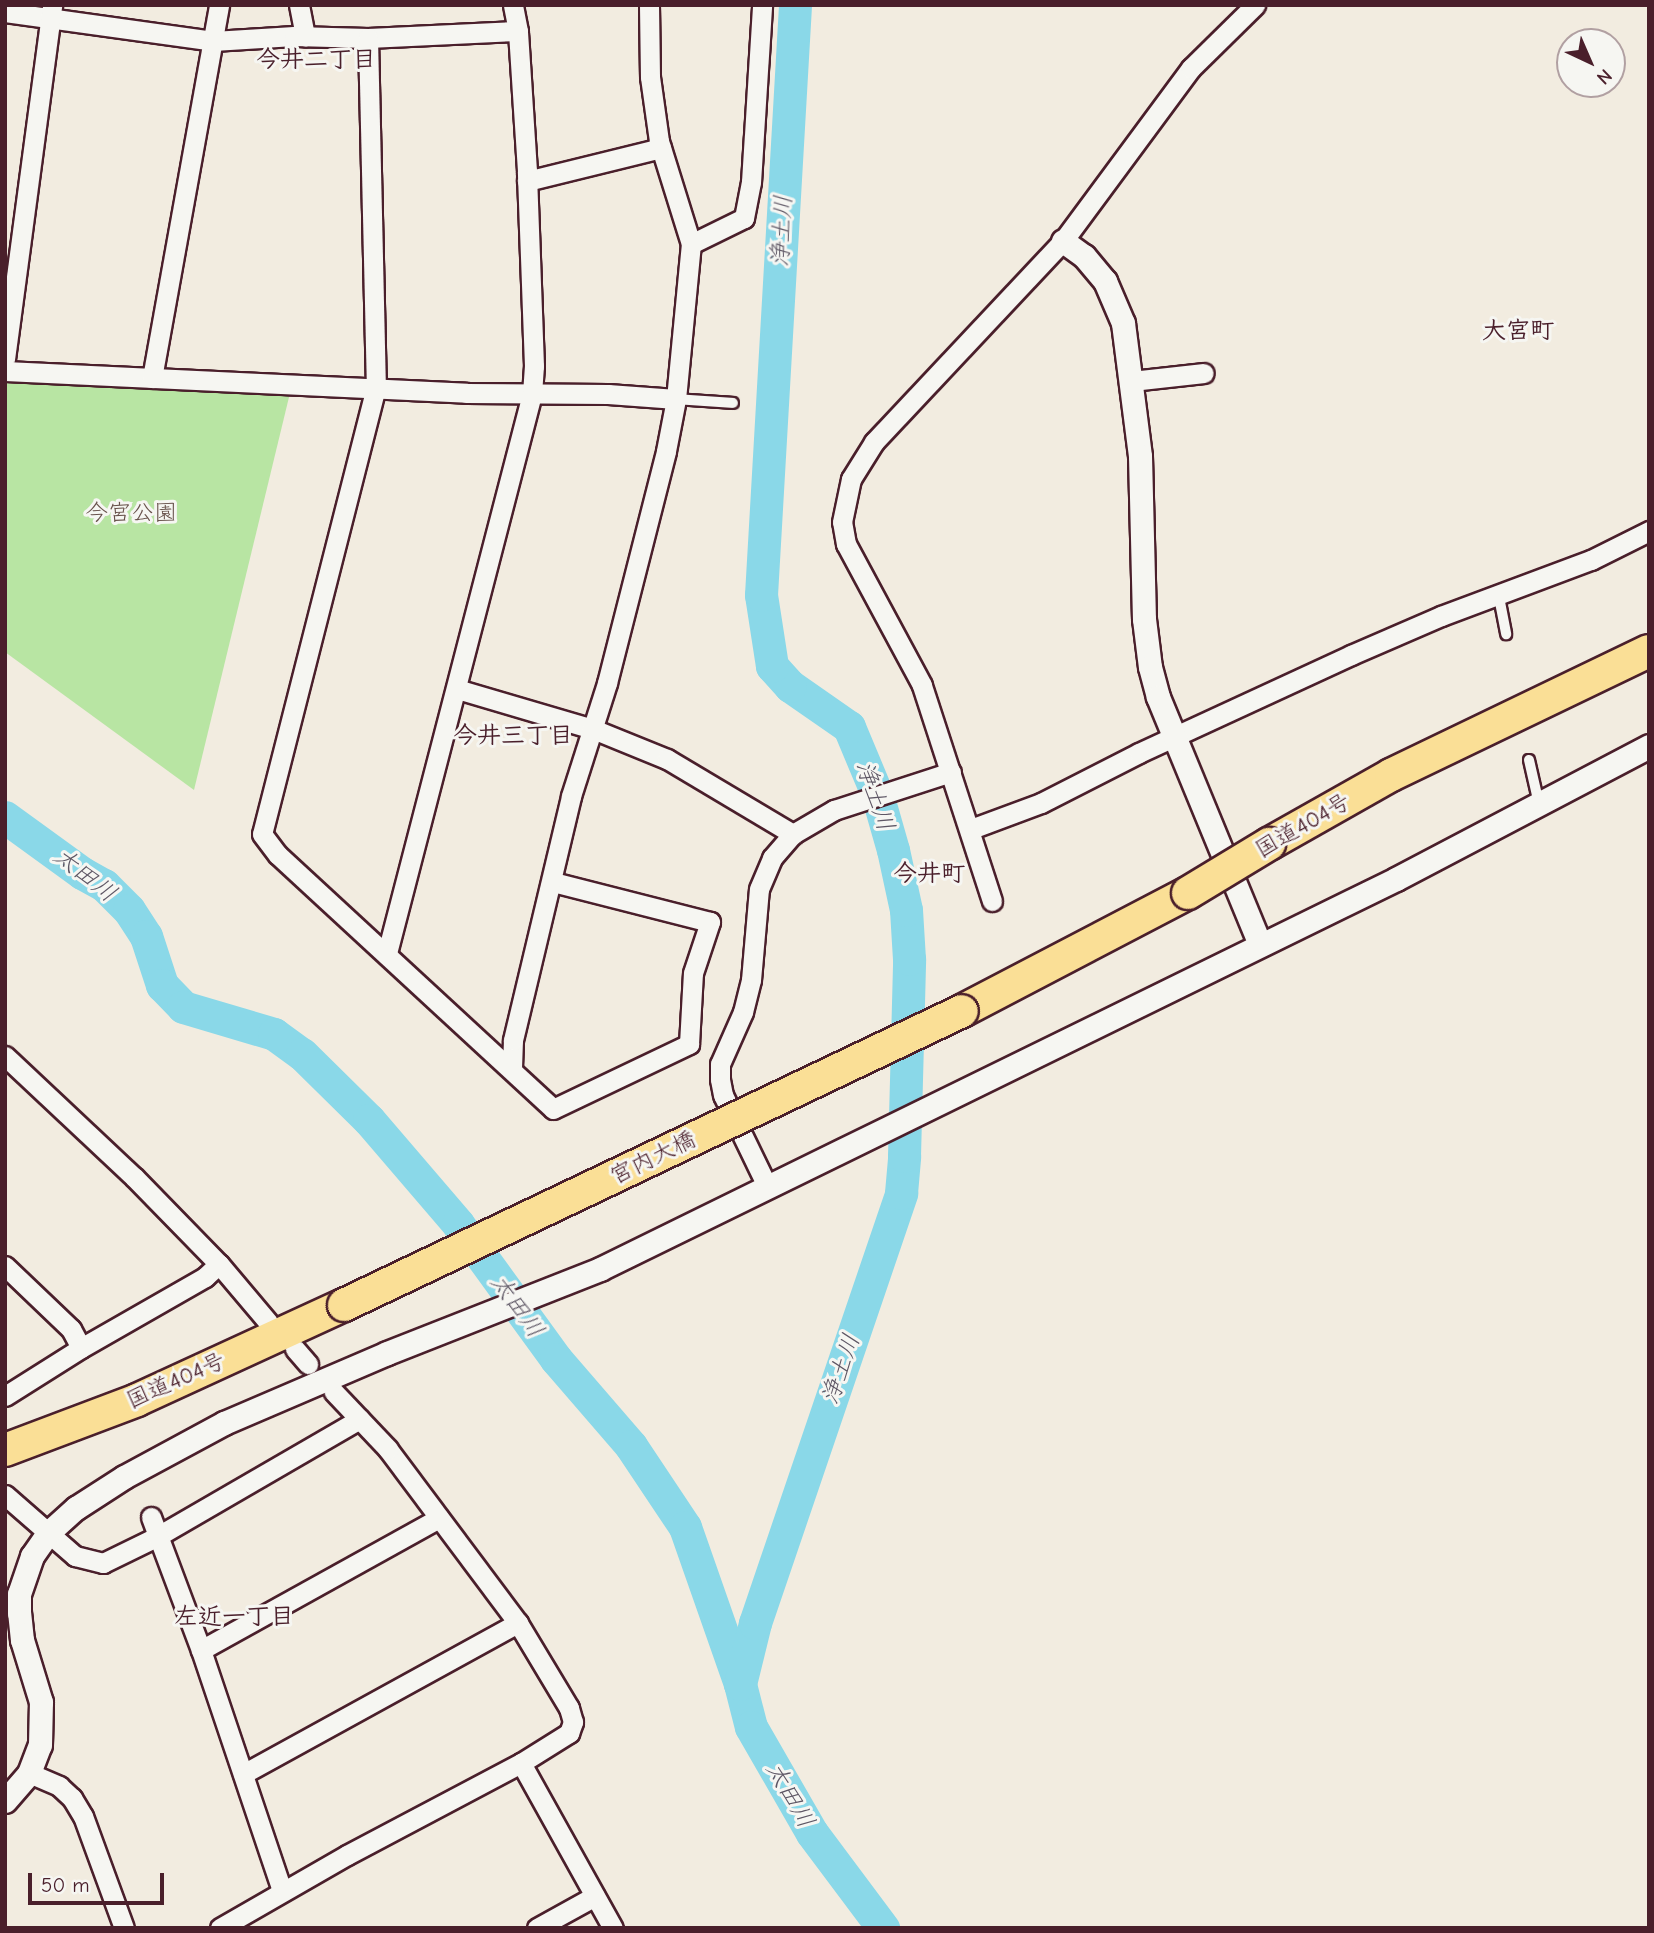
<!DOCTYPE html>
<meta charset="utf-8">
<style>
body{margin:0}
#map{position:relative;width:1654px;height:1933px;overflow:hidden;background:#f2ece0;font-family:"Comic Neue","Klee One",sans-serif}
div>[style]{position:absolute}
.green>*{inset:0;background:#b8e5a3}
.river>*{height:33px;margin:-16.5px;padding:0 16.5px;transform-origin:16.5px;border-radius:16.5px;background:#8ad8e8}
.roads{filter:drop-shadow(2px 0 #4a1f2b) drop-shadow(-2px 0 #4a1f2b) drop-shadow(0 2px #4a1f2b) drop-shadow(0 -2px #4a1f2b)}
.service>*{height:10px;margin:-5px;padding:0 5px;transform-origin:5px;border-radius:5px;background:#f6f6f2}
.minor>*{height:19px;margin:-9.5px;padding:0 9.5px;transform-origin:9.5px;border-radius:9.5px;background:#f6f6f2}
.tertiary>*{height:23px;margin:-11.5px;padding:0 11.5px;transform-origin:11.5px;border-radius:11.5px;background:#f6f6f2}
.trunk>*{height:32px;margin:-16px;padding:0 16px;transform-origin:16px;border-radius:16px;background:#fadf96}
.bridges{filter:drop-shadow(2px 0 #4a1f2b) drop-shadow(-2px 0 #4a1f2b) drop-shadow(0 2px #4a1f2b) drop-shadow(0 -2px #4a1f2b)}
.trunk-bridge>*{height:32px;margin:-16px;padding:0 16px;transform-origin:16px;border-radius:16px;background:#fadf96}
span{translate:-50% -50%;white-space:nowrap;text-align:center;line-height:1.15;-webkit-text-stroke:6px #f6f6f2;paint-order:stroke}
.park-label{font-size:23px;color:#665049}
.street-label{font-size:23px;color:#4a1f2b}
.neighbourhood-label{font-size:24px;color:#4a1f2b;font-weight:700}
.water-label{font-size:24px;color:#5d5664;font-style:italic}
.frame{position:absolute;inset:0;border:7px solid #4a1f2b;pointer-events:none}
.north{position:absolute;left:1556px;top:28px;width:70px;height:70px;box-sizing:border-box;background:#f6f6f2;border:2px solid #b1a0a2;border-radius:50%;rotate:136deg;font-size:19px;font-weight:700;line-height:28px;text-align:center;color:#4a1f2b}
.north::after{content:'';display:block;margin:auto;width:24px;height:32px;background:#4a1f2b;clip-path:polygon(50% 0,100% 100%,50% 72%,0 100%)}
.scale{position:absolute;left:28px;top:1873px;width:136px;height:32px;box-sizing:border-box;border:4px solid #4a1f2b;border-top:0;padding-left:9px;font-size:21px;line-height:24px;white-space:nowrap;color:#4a1f2b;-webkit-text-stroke:5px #f6f6f2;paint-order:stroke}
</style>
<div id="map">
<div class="green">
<div style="clip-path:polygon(5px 383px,290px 393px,194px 790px,5px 652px)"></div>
</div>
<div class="river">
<div style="left:5px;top:817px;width:95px;rotate:36deg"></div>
<div style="left:82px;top:873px;width:25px;rotate:29deg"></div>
<div style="left:104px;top:885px;width:35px;rotate:45deg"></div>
<div style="left:129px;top:910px;width:31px;rotate:57deg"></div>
<div style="left:146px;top:936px;width:52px;rotate:71.9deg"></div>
<div style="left:162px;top:985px;width:30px;rotate:46deg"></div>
<div style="left:183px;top:1007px;width:95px;rotate:16.5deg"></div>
<div style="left:274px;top:1034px;width:34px;rotate:36deg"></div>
<div style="left:302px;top:1054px;width:94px;rotate:44.6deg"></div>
<div style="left:369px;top:1120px;width:137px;rotate:49.4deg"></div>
<div style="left:458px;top:1224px;width:167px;rotate:54deg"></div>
<div style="left:556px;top:1359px;width:115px;rotate:49.2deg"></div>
<div style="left:631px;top:1446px;width:97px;rotate:56.3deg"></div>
<div style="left:685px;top:1527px;width:166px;rotate:70.7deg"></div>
<div style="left:740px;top:1684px;width:44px;rotate:75.7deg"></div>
<div style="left:751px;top:1727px;width:122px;rotate:60.1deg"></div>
<div style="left:812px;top:1833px;width:119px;rotate:53.2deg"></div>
<div style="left:740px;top:1684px;width:63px;rotate:-76.2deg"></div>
<div style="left:755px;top:1623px;width:454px;rotate:-71.2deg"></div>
<div style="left:901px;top:1193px;width:37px;rotate:-85deg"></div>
<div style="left:904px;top:1156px;width:197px;rotate:-88.5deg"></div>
<div style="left:909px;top:959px;width:49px;rotate:-93.5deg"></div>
<div style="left:906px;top:910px;width:61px;rotate:-102.2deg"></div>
<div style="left:893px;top:850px;width:58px;rotate:-105.9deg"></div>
<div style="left:877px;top:794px;width:73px;rotate:-112.7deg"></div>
<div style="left:849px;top:727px;width:72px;rotate:-145.2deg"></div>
<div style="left:790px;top:686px;width:27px;rotate:-132deg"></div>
<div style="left:772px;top:666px;width:72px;rotate:-98.8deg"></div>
<div style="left:761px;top:595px;width:591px;rotate:-86.7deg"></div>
</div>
<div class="roads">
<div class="service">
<div style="left:676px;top:399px;width:57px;rotate:4deg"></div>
<div style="left:1499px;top:597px;width:38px;rotate:79deg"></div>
<div style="left:1529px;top:760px;width:45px;rotate:77.2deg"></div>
</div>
<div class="minor">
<div style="left:299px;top:5px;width:32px;rotate:79deg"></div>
<div style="left:5px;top:12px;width:210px;rotate:7.9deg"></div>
<div style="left:213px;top:41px;width:81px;rotate:-3.5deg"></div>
<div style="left:294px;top:36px;width:74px;rotate:1.5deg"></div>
<div style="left:368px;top:38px;width:150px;rotate:-2.7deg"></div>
<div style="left:368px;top:38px;width:349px;rotate:88.7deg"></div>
<div style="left:376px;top:387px;width:461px;rotate:104.3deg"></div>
<div style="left:262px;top:834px;width:26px;rotate:53deg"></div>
<div style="left:278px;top:855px;width:374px;rotate:42.7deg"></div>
<div style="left:553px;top:1109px;width:151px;rotate:-25.5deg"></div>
<div style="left:689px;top:1044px;width:71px;rotate:-86.8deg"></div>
<div style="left:693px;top:973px;width:54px;rotate:-71.6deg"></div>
<div style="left:710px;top:922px;width:162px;rotate:-165.7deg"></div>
<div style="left:527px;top:181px;width:138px;rotate:-13.8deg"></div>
<div style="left:691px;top:244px;width:59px;rotate:-26.1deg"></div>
<div style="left:744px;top:218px;width:37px;rotate:-79deg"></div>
<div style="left:751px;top:182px;width:177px;rotate:-86.4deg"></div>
<div style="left:5px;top:359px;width:357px;rotate:-82.4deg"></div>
<div style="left:5px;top:371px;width:462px;rotate:2.7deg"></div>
<div style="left:466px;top:393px;width:142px;rotate:0.4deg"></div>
<div style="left:608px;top:394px;width:68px;rotate:4.2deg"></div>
<div style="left:152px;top:378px;width:379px;rotate:-79.8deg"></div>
<div style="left:1132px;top:381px;width:72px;rotate:-6.3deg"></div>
<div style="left:457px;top:689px;width:142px;rotate:16.4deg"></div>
<div style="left:593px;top:729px;width:80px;rotate:22.1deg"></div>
<div style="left:667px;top:759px;width:147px;rotate:30.8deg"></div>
<div style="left:971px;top:829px;width:75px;rotate:-20.4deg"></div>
<div style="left:1041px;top:803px;width:110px;rotate:-27deg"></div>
<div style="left:1139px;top:753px;width:234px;rotate:-24.8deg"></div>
<div style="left:1351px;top:655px;width:98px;rotate:-23.4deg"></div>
<div style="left:1441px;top:616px;width:160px;rotate:-20.5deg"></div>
<div style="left:1591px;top:560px;width:65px;rotate:-26.6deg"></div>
<div style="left:992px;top:901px;width:227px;rotate:-108deg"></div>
<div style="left:922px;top:685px;width:160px;rotate:-118.3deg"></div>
<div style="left:846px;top:544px;width:22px;rotate:-100deg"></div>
<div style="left:842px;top:522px;width:44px;rotate:-78.2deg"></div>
<div style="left:851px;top:479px;width:44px;rotate:-58.1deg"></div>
<div style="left:874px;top:442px;width:276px;rotate:-46.8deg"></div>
<div style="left:1063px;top:241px;width:215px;rotate:-53.5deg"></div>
<div style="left:1191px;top:68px;width:90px;rotate:-44.5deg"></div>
<div style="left:387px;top:953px;width:577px;rotate:-75.46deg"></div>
<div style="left:532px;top:394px;width:28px;rotate:-86deg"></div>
<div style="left:534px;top:366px;width:195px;rotate:-92.1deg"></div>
<div style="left:527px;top:171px;width:140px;rotate:-93.7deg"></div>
<div style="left:518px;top:31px;width:26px;rotate:-101deg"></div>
<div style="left:5px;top:1056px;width:177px;rotate:43.2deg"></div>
<div style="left:134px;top:1177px;width:122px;rotate:45.7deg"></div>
<div style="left:219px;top:1264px;width:76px;rotate:49.8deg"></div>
<div style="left:512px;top:1068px;width:28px;rotate:-88deg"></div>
<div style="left:513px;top:1040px;width:251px;rotate:-76.6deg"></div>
<div style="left:571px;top:796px;width:119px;rotate:-72.3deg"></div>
<div style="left:607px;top:683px;width:239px;rotate:-75.7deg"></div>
<div style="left:666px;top:451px;width:53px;rotate:-79.1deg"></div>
<div style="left:676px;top:399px;width:156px;rotate:-84.5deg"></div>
<div style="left:691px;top:244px;width:108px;rotate:-107.3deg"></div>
<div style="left:659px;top:141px;width:65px;rotate:-98deg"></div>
<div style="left:650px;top:77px;width:72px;rotate:-90.8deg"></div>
<div style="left:768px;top:1188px;width:103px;rotate:-115.8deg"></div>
<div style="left:723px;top:1095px;width:16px;rotate:-101deg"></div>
<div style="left:720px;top:1079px;width:15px;rotate:-90deg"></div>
<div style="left:720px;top:1064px;width:57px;rotate:-66.1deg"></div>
<div style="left:743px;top:1012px;width:33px;rotate:-76deg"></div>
<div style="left:751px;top:980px;width:91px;rotate:-85deg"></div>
<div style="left:759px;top:889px;width:34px;rotate:-67deg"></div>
<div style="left:772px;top:858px;width:32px;rotate:-49deg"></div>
<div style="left:793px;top:834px;width:48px;rotate:-30.3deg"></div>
<div style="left:834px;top:810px;width:123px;rotate:-18deg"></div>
<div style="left:5px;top:1266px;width:91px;rotate:43.7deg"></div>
<div style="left:71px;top:1329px;width:21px;rotate:62deg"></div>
<div style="left:295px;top:1349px;width:20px;rotate:49deg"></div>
<div style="left:5px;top:1396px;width:90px;rotate:-32.3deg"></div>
<div style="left:81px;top:1348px;width:143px;rotate:-29.8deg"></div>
<div style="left:205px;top:1277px;width:19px;rotate:-43deg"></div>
<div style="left:5px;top:1495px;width:93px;rotate:41.1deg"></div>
<div style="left:75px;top:1556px;width:29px;rotate:14deg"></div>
<div style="left:103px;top:1563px;width:61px;rotate:-26.1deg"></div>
<div style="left:158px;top:1536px;width:233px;rotate:-30.1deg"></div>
<div style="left:151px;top:1517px;width:142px;rotate:69.4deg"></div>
<div style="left:201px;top:1650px;width:254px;rotate:71.4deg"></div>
<div style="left:201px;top:1650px;width:272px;rotate:-29deg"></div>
<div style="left:521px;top:1763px;width:189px;rotate:60.9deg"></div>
<div style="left:29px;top:1773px;width:33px;rotate:23deg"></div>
<div style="left:59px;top:1786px;width:18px;rotate:43deg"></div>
<div style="left:72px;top:1798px;width:21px;rotate:59deg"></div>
<div style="left:83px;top:1816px;width:119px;rotate:69.9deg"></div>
<div style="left:243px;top:1774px;width:314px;rotate:-28.8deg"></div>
<div style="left:220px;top:1928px;width:146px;rotate:-29.9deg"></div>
<div style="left:347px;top:1855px;width:197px;rotate:-27.9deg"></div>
<div style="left:521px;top:1763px;width:57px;rotate:-32deg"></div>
<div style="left:569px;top:1733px;width:12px;rotate:-70deg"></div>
<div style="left:573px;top:1722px;width:15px;rotate:-106deg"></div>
<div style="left:569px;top:1708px;width:99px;rotate:-121deg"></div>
<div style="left:518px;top:1623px;width:217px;rotate:-126.8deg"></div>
<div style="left:388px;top:1449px;width:79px;rotate:-133.5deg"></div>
<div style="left:537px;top:1928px;width:66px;rotate:-28.9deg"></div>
</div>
<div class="tertiary">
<div style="left:1063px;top:241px;width:26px;rotate:36deg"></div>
<div style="left:1084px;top:256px;width:33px;rotate:50deg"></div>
<div style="left:1105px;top:281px;width:46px;rotate:66.8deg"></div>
<div style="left:1123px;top:323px;width:134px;rotate:82.7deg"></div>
<div style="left:1140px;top:456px;width:163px;rotate:88.6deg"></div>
<div style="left:1144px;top:619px;width:48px;rotate:82.9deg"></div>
<div style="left:1150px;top:667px;width:31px;rotate:75deg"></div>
<div style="left:1158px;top:697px;width:268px;rotate:67.6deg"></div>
<div style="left:5px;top:1801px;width:37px;rotate:-49deg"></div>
<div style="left:29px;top:1773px;width:30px;rotate:-69deg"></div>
<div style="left:40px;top:1745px;width:43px;rotate:-88.7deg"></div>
<div style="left:41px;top:1702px;width:65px;rotate:-107deg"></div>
<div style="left:22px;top:1640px;width:27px;rotate:-96deg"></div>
<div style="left:19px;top:1613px;width:19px;rotate:-90deg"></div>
<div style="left:19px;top:1594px;width:40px;rotate:-71.1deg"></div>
<div style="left:32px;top:1556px;width:28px;rotate:-55deg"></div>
<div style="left:48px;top:1533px;width:38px;rotate:-42deg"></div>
<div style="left:76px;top:1508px;width:57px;rotate:-32.9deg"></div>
<div style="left:124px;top:1477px;width:114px;rotate:-28.4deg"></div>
<div style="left:224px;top:1423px;width:177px;rotate:-23.2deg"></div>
<div style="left:387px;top:1353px;width:229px;rotate:-21.5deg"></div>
<div style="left:600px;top:1269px;width:886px;rotate:-26.1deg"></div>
<div style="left:1396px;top:879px;width:286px;rotate:-27.7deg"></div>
</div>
<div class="trunk">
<div style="left:1269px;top:844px;width:140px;rotate:-29.5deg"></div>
<div style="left:1391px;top:775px;width:286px;rotate:-25.7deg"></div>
<div style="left:962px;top:1011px;width:255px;rotate:-27.6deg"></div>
<div style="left:5px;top:1450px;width:141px;rotate:-20.7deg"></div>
<div style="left:137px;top:1400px;width:228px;rotate:-24.7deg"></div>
</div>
</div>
<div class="bridges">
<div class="trunk-bridge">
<div style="left:1188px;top:893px;width:95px;rotate:-31.2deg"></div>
<div style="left:344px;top:1305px;width:684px;rotate:-25.44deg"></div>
</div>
</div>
<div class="park-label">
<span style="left:131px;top:513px">今宮公園</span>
</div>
<div class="street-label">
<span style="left:1303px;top:826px;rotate:-30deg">国道404号</span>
<span style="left:653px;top:1158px;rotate:-26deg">宮内大橋</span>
<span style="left:176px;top:1381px;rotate:-24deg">国道404号</span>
</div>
<div class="neighbourhood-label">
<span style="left:316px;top:60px">今井二丁目</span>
<span style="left:1518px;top:331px">大宮町</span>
<span style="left:513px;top:736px">今井三丁目</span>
<span style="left:929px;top:874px">今井町</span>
<span style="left:234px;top:1617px">左近一丁目</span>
</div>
<div class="water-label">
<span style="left:782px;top:231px;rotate:-87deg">浄土川</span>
<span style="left:875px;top:796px;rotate:71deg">浄土川</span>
<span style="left:85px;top:875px;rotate:38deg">太田川</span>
<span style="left:517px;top:1306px;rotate:54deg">太田川</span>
<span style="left:841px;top:1369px;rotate:-71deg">浄土川</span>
<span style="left:790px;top:1795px;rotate:60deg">太田川</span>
</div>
<div class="frame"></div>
<div class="north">N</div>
<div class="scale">50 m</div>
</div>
